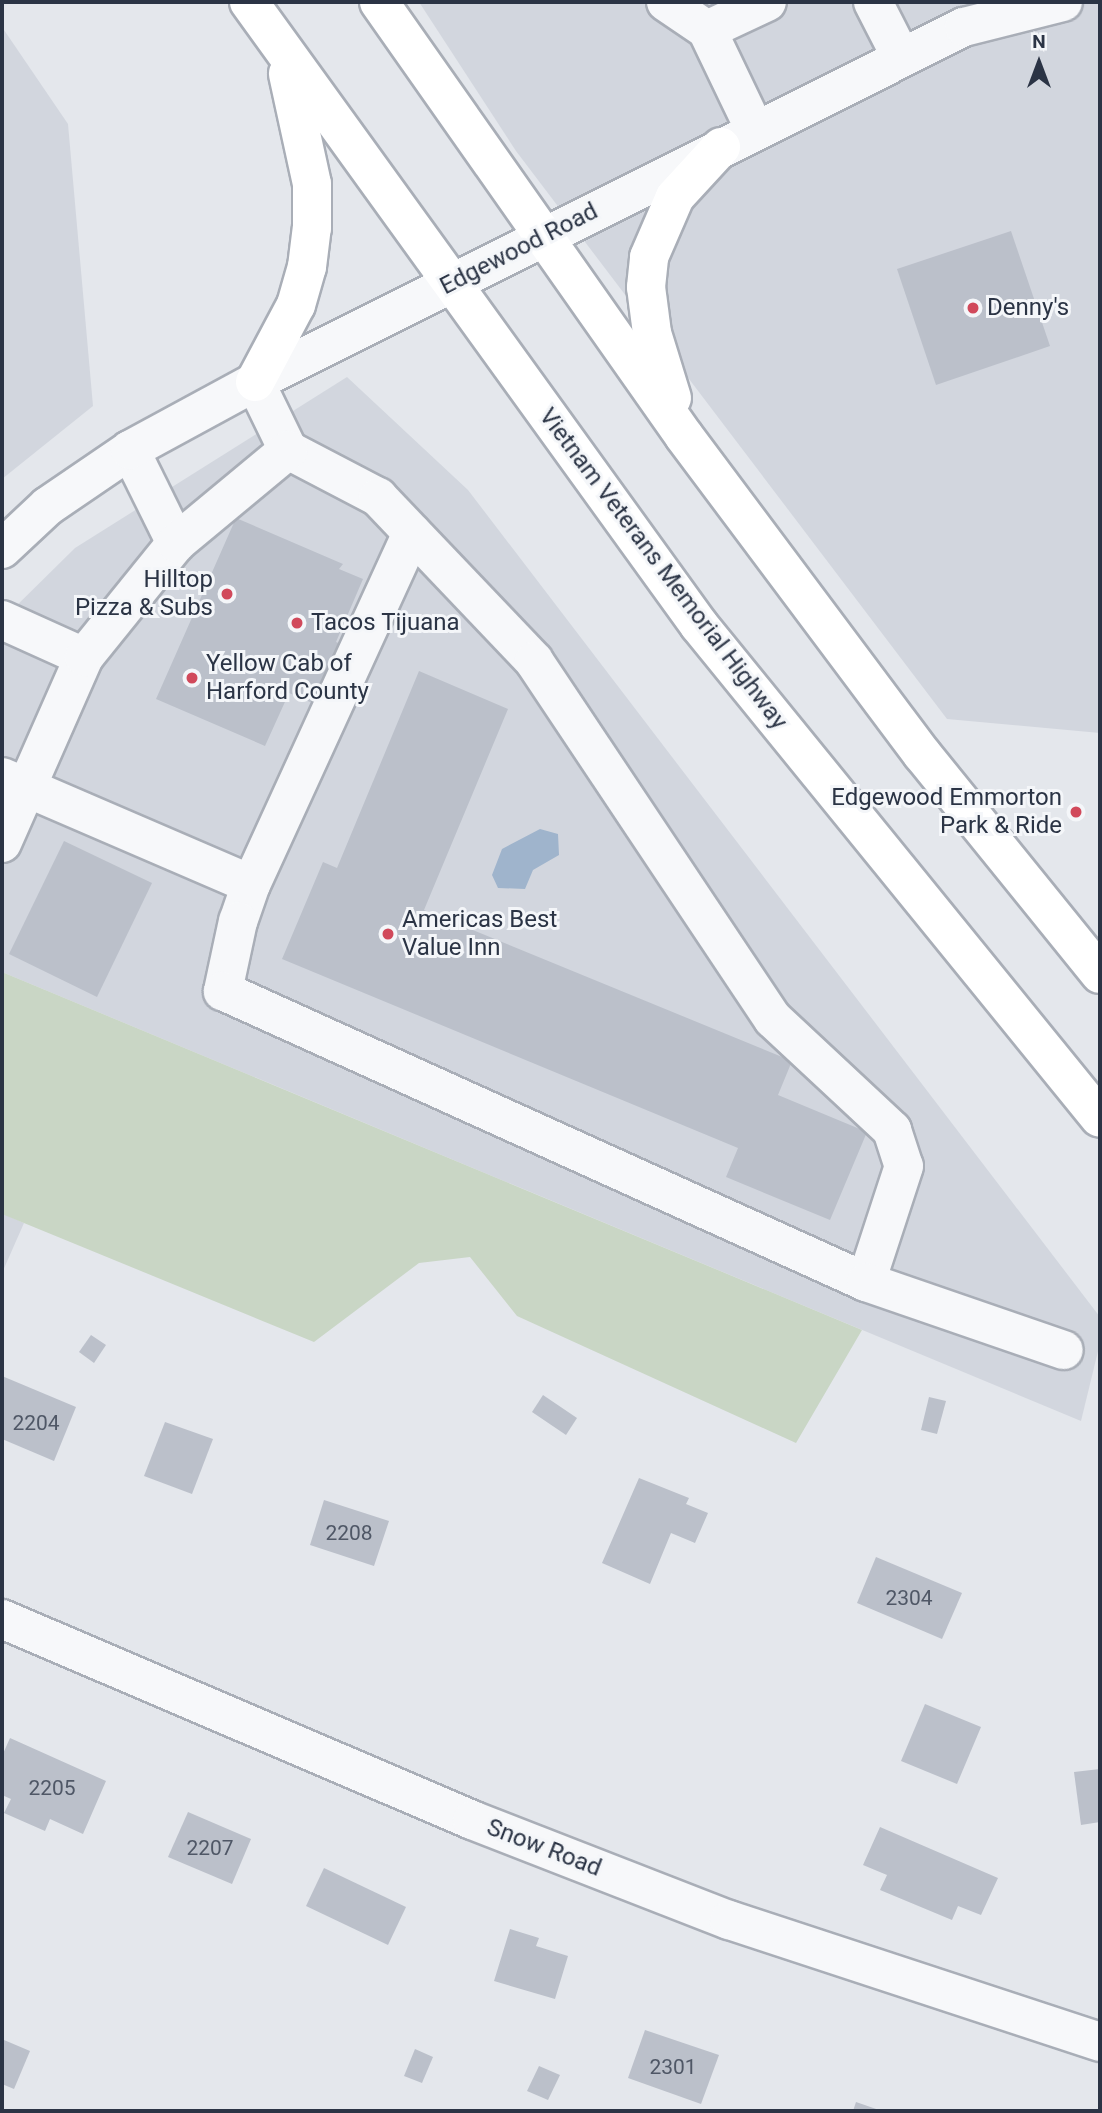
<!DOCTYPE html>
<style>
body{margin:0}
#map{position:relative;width:1102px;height:2113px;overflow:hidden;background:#e4e7ec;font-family:Roboto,sans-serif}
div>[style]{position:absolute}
.built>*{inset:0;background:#d2d6de}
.green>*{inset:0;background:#c9d6c5}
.water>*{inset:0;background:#9fb4cc}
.building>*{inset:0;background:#bbc0ca}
.roads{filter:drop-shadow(2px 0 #a9aeb7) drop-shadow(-2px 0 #a9aeb7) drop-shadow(0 2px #a9aeb7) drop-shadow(0 -2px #a9aeb7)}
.minor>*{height:38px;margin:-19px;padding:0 19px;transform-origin:19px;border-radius:19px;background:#f7f8fa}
.highway>*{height:38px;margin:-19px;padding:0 19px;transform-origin:19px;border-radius:19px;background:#fff}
.dots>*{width:19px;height:19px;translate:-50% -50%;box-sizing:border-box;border:4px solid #f4f6f9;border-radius:50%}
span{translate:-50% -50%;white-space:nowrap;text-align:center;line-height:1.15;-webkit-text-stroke:6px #f4f6f9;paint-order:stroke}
.number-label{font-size:21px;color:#4f5766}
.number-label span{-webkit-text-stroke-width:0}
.street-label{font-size:24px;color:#2b3445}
.poi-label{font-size:24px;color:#2b3445}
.left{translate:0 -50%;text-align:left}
.right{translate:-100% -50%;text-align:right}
.frame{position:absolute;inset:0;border:4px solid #2b3445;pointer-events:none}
.north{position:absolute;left:1004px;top:28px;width:70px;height:70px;-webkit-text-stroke:5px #f4f6f9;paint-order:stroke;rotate:0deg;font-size:19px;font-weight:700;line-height:28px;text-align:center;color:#2b3445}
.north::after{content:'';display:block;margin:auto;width:24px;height:32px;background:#2b3445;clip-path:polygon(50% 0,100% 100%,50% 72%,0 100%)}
</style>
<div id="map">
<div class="built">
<div style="clip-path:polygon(419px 2px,1100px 2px,1100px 733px,947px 719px,516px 151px)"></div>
<div style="clip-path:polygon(2px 27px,68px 124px,93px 406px,2px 479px)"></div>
<div style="clip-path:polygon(347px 377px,468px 490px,1100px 1317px,1100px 1343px,1081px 1421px,2px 972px,2px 620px,75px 548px)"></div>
<div style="clip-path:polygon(2px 1213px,24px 1223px,2px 1273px)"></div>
</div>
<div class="green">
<div style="clip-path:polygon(2px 972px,862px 1330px,796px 1443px,517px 1316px,470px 1257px,419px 1263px,314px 1342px,2px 1214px)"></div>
</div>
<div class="water">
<div style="clip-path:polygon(540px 829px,558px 834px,559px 855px,533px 870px,525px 889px,498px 888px,492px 875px,502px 849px)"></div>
</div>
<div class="building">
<div style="clip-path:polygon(1011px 231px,1050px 346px,936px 385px,897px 269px)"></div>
<div style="clip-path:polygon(236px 518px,343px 564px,339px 569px,363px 579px,336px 642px,343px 645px,317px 705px,289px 693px,265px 746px,156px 699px)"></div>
<div style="clip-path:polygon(419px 671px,508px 709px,424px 910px,792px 1061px,778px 1095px,867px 1132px,830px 1220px,726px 1177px,738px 1148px,282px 959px,323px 862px,337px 868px)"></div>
<div style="clip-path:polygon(64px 841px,152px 883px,97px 997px,9px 954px)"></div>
<div style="clip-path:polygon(91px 1335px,106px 1345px,94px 1363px,79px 1352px)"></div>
<div style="clip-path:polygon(2px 1376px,76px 1407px,54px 1461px,2px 1439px)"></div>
<div style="clip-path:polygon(543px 1395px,577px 1418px,566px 1435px,532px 1412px)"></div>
<div style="clip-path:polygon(929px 1397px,946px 1401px,937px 1434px,921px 1430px)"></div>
<div style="clip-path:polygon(165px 1422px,213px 1439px,192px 1494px,144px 1476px)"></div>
<div style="clip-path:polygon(639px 1478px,689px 1498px,686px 1504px,708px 1513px,695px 1543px,671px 1533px,650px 1584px,602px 1563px)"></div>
<div style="clip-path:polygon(324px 1500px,389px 1521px,374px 1566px,310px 1545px)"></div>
<div style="clip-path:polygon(876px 1557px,962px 1593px,942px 1639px,857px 1603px)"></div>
<div style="clip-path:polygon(925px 1704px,981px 1727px,957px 1784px,901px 1761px)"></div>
<div style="clip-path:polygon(10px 1738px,106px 1781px,83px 1834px,50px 1819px,45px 1831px,4px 1813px,11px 1799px,2px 1795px,2px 1756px)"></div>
<div style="clip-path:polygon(1100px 1769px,1100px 1822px,1081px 1825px,1074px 1772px)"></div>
<div style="clip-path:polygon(188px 1812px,251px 1839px,232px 1884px,168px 1857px)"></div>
<div style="clip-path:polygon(880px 1827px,998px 1878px,981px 1915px,958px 1906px,952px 1920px,880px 1890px,887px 1875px,863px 1865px)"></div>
<div style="clip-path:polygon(324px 1868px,406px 1907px,388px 1945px,306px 1906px)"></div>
<div style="clip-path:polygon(510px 1929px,539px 1938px,536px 1946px,568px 1956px,555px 1999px,494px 1981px)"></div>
<div style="clip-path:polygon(645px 2030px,719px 2055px,701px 2104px,628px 2078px)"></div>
<div style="clip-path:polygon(4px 2040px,30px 2051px,14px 2089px,2px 2084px)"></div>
<div style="clip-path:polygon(415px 2049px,433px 2057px,422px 2083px,404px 2076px)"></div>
<div style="clip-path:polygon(539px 2066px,560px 2075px,548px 2100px,527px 2091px)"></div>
<div style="clip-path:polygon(856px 2102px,882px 2111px,853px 2111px)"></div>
</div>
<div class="roads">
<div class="minor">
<div style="left:666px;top:2px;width:50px;rotate:34.3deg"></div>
<div style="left:707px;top:30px;width:111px;rotate:64.4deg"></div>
<div style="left:873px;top:2px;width:62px;rotate:63deg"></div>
<div style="left:707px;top:30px;width:66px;rotate:-25deg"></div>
<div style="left:255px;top:382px;width:76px;rotate:64.1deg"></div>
<div style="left:288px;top:450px;width:102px;rotate:27.6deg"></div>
<div style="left:378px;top:497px;width:226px;rotate:46.4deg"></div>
<div style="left:534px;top:661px;width:430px;rotate:56.3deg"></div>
<div style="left:773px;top:1019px;width:163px;rotate:43deg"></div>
<div style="left:892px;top:1130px;width:38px;rotate:72deg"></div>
<div style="left:904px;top:1166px;width:122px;rotate:108.1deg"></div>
<div style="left:130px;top:450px;width:104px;rotate:63.7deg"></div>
<div style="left:412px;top:533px;width:386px;rotate:114.6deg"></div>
<div style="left:251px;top:884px;width:39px;rotate:109deg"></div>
<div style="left:238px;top:921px;width:72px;rotate:102.1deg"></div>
<div style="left:223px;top:991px;width:706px;rotate:24.35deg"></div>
<div style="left:866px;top:1282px;width:209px;rotate:19deg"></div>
<div style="left:2px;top:549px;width:63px;rotate:-43.1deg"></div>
<div style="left:48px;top:506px;width:99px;rotate:-34.3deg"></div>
<div style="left:130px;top:450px;width:142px;rotate:-28.5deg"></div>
<div style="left:255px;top:382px;width:793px;rotate:-26.6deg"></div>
<div style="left:964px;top:27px;width:102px;rotate:-14.2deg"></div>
<div style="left:2px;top:620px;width:90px;rotate:24.3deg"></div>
<div style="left:2px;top:777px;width:271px;rotate:23.3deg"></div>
<div style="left:2px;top:843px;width:203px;rotate:-66.2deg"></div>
<div style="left:84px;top:657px;width:146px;rotate:-51.1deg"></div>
<div style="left:176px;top:543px;width:146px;rotate:-39.7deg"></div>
<div style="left:2px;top:1619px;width:511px;rotate:23.15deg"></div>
<div style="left:472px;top:1820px;width:276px;rotate:21.3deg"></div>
<div style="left:729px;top:1920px;width:391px;rotate:18.2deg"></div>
</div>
<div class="highway">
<div style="left:249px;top:2px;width:769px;rotate:54.16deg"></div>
<div style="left:699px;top:625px;width:635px;rotate:50.88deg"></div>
<div style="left:379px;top:2px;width:530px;rotate:54.9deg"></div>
<div style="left:684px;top:436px;width:397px;rotate:53.2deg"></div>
<div style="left:922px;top:754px;width:283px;rotate:51deg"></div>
<div style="left:255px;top:382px;width:87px;rotate:-62deg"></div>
<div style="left:296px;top:305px;width:40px;rotate:-74deg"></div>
<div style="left:307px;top:267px;width:39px;rotate:-83deg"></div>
<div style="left:312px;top:228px;width:44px;rotate:-90deg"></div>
<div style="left:312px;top:184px;width:113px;rotate:-102.3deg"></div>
<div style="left:672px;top:398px;width:68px;rotate:-107.1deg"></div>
<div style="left:652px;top:333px;width:46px;rotate:-97.4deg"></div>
<div style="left:646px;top:287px;width:30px;rotate:-84deg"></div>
<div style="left:649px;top:257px;width:65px;rotate:-66.6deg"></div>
<div style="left:675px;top:197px;width:68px;rotate:-47.4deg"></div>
</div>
</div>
<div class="dots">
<div style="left:973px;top:308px;background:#d1495b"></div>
<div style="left:227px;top:594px;background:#d1495b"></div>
<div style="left:297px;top:623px;background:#d1495b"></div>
<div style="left:192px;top:678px;background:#d1495b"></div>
<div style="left:1076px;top:812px;background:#d1495b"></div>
<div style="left:388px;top:934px;background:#d1495b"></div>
</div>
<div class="number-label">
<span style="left:36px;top:1423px">2204</span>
<span style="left:349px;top:1533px">2208</span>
<span style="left:909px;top:1598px">2304</span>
<span style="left:52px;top:1788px">2205</span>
<span style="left:210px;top:1848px">2207</span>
<span style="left:673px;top:2067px">2301</span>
</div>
<div class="street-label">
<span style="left:519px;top:249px;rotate:-27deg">Edgewood Road</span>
<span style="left:663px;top:569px;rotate:53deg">Vietnam Veterans Memorial Highway</span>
<span style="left:544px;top:1848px;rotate:21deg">Snow Road</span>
</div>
<div class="poi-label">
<span class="left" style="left:987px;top:308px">Denny's</span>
<span class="right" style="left:213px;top:594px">Hilltop<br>Pizza &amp; Subs</span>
<span class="left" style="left:311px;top:623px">Tacos Tijuana</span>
<span class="left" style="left:206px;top:678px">Yellow Cab of<br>Harford County</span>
<span class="right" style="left:1062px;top:812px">Edgewood Emmorton<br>Park &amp; Ride</span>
<span class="left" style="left:402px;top:934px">Americas Best<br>Value Inn</span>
</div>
<div class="frame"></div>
<div class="north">N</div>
</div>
